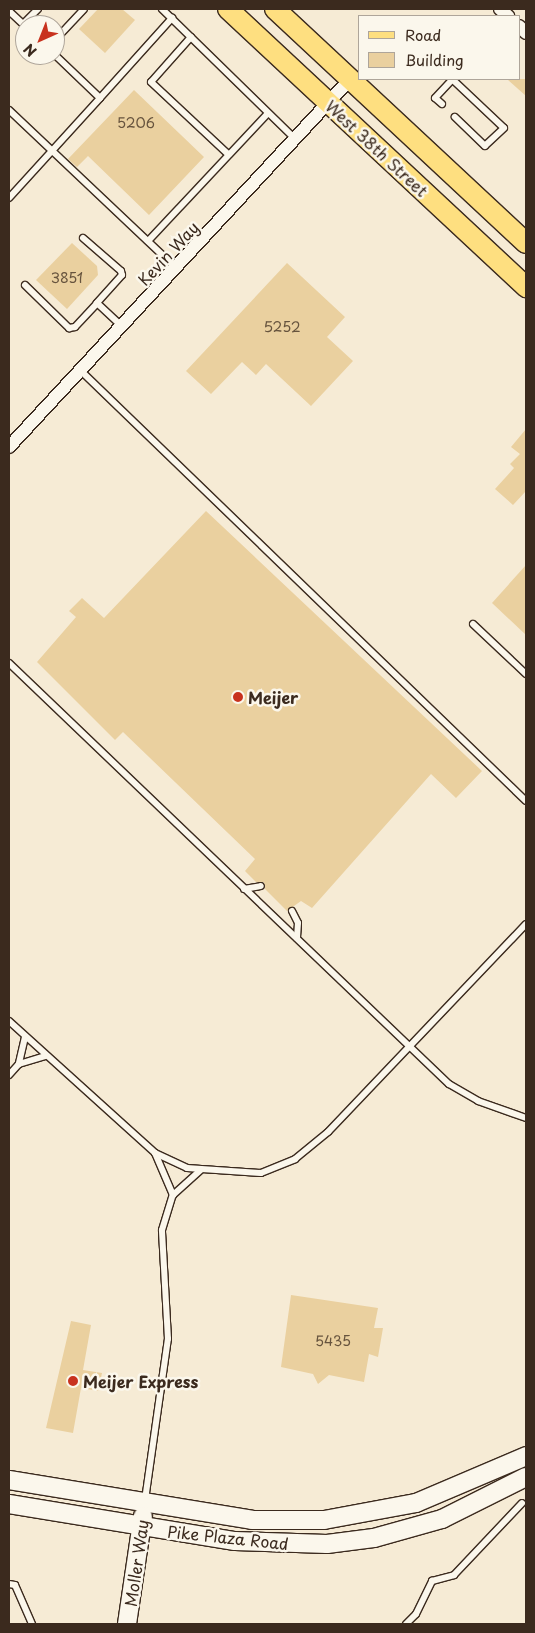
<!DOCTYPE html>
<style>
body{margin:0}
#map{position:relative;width:535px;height:1633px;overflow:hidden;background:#f6ebd5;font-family:"Playpen Sans",sans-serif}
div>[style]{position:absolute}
.building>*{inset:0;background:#ead09f}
.roads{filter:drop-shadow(1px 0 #3b2a1e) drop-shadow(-1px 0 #3b2a1e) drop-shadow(0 1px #3b2a1e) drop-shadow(0 -1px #3b2a1e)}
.lane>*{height:6px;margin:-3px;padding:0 3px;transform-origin:3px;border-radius:3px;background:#fbf7ec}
.street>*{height:12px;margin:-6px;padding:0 6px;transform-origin:6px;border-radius:6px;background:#fbf7ec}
.secondary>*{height:18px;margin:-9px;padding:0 9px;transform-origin:9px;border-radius:9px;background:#fbf7ec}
.primary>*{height:20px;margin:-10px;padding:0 10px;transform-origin:10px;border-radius:10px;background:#fedf80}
.dots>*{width:14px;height:14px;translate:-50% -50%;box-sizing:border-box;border:2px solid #fbf7ec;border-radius:50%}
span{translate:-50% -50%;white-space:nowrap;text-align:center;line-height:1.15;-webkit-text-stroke:5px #fbf7ec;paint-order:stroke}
.number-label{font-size:14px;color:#67543e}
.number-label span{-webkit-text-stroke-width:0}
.street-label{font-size:16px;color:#3b2a1e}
.poi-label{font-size:16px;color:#3b2a1e;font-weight:700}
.left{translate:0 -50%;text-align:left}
.frame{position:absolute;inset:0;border:10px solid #3b2a1e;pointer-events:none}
.legend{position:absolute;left:358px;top:15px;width:162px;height:65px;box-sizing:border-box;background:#fbf7ec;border:1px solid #aea59a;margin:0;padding:6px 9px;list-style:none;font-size:15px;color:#3b2a1e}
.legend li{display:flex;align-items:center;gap:10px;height:25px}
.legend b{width:25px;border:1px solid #aea59a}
.north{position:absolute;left:15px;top:15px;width:50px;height:50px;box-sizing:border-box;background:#fbf7ec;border:1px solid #aea59a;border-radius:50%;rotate:224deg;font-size:14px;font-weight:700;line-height:20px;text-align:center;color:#3b2a1e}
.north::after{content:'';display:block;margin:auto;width:18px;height:22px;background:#c8321e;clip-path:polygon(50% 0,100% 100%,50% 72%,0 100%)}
</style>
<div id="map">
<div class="building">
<div style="clip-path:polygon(98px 9px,122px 9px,135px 20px,105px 53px,79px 29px)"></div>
<div style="clip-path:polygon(507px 79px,526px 79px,526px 96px)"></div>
<div style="clip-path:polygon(134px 90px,204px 157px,149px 215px,88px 156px,77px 167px,68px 159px)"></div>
<div style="clip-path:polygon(72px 243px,97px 266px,98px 275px,67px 309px,36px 280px)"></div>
<div style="clip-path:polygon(287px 263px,345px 317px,327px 337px,353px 361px,311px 406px,266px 364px,256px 375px,242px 362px,211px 394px,186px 371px)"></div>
<div style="clip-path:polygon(526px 429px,526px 491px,513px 505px,495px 489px,514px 468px,510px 464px,520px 454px,511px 447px)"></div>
<div style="clip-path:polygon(206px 511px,482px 771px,456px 798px,431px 774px,312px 908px,301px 901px,287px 911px,265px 889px,264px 882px,256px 882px,245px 871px,255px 859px,123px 732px,115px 740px,37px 662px,76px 617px,69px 611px,82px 598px,104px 618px)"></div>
<div style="clip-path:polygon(526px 565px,526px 635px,492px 603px)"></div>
<div style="clip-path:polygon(291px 1295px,378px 1308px,374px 1328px,383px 1328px,378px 1357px,369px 1354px,364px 1382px,329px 1375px,318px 1384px,313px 1374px,281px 1367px)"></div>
<div style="clip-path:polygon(71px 1321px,91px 1325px,83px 1370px,102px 1373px,98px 1391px,81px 1388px,73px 1433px,46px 1428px)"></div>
</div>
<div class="roads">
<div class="lane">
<div style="left:162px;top:9px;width:186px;rotate:44.3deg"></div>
<div style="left:9px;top:11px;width:22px;rotate:43deg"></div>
<div style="left:23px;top:24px;width:21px;rotate:-45deg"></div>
<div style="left:191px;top:37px;width:60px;rotate:131.6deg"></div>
<div style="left:151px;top:82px;width:105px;rotate:43.1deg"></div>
<div style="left:55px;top:40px;width:42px;rotate:-46.9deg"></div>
<div style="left:452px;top:79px;width:71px;rotate:43.3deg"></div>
<div style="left:504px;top:128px;width:26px;rotate:137deg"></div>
<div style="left:485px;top:146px;width:42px;rotate:-136deg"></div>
<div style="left:100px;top:98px;width:108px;rotate:-48deg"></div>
<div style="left:442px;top:104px;width:9px;rotate:-139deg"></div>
<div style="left:435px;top:98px;width:26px;rotate:-47deg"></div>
<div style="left:9px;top:110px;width:230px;rotate:43.4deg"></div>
<div style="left:9px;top:198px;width:135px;rotate:-47.7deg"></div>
<div style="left:100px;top:98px;width:62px;rotate:-136.3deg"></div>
<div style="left:83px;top:238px;width:50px;rotate:41deg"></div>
<div style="left:121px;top:271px;width:4px;rotate:76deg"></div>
<div style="left:122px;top:275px;width:38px;rotate:132deg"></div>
<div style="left:97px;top:303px;width:34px;rotate:43deg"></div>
<div style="left:148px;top:241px;width:175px;rotate:-46.8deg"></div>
<div style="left:25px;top:285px;width:62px;rotate:44.3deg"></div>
<div style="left:69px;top:328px;width:6px;rotate:-9deg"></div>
<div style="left:75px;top:327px;width:33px;rotate:-47deg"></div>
<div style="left:80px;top:370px;width:620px;rotate:44.02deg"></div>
<div style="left:473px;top:624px;width:73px;rotate:43.3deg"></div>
<div style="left:9px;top:663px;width:609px;rotate:43.74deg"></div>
<div style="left:449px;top:1084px;width:34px;rotate:30deg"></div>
<div style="left:478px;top:1101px;width:51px;rotate:19.5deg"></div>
<div style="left:244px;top:889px;width:17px;rotate:-10deg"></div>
<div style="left:292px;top:911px;width:13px;rotate:63deg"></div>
<div style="left:298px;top:923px;width:15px;rotate:94deg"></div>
<div style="left:9px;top:1021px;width:197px;rotate:42.1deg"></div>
<div style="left:155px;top:1153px;width:35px;rotate:25deg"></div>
<div style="left:187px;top:1168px;width:74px;rotate:3.9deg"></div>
<div style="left:261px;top:1173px;width:37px;rotate:-22deg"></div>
<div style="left:295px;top:1159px;width:43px;rotate:-39.3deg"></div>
<div style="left:328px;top:1132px;width:287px;rotate:-46.4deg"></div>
<div style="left:25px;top:1037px;width:28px;rotate:103deg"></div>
<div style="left:19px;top:1064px;width:28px;rotate:-17deg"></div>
<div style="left:9px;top:1075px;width:15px;rotate:-48deg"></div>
<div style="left:155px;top:1153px;width:46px;rotate:66.8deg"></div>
<div style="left:173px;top:1195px;width:38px;rotate:-42deg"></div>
<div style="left:145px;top:1500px;width:163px;rotate:-81.9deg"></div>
<div style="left:168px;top:1339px;width:109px;rotate:-93.2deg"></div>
<div style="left:162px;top:1230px;width:37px;rotate:-73deg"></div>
<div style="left:9px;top:1584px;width:6px;rotate:9deg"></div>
<div style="left:15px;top:1585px;width:43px;rotate:66.4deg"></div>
<div style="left:406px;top:1624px;width:14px;rotate:-45deg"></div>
<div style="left:416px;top:1614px;width:37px;rotate:-64deg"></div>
<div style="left:432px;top:1581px;width:23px;rotate:-15deg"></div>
<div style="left:454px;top:1575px;width:99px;rotate:-46.6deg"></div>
</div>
<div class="street">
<div style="left:500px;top:9px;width:11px;rotate:41deg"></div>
<div style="left:519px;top:26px;width:10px;rotate:45deg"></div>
<div style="left:9px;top:447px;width:502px;rotate:-47.18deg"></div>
</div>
<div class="secondary">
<div style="left:9px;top:1480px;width:246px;rotate:9.3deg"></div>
<div style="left:252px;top:1520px;width:72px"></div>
<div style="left:324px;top:1520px;width:94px;rotate:-10.5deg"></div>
<div style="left:416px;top:1503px;width:120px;rotate:-23.1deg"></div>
<div style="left:9px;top:1504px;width:229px;rotate:9.3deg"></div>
<div style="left:235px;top:1541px;width:92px;rotate:1.9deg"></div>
<div style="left:327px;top:1544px;width:47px;rotate:-7.3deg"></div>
<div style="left:374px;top:1538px;width:71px;rotate:-15.6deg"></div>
<div style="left:442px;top:1519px;width:94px;rotate:-26.6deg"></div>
<div style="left:127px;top:1624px;width:109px;rotate:-81.6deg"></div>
</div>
<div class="primary">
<div style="left:228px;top:9px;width:408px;rotate:43deg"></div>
<div style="left:275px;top:9px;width:343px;rotate:43deg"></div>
</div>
</div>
<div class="dots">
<div style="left:238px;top:697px;background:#c8321e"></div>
<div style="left:73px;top:1381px;background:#c8321e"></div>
</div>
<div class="number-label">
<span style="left:136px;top:123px">5206</span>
<span style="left:67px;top:278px">3851</span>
<span style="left:282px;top:327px">5252</span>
<span style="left:333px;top:1341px">5435</span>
</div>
<div class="street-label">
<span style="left:377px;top:148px;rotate:43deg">West 38th Street</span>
<span style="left:168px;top:253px;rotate:-47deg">Kevin Way</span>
<span style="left:228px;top:1537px;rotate:6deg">Pike Plaza Road</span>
<span style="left:136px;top:1563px;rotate:-82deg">Moller Way</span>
</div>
<div class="poi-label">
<span class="left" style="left:248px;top:697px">Meijer</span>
<span class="left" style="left:83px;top:1381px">Meijer Express</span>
</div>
<div class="frame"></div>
<ul class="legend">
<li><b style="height:6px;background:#fedf80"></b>Road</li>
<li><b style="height:14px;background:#ead09f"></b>Building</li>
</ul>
<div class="north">N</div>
</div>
